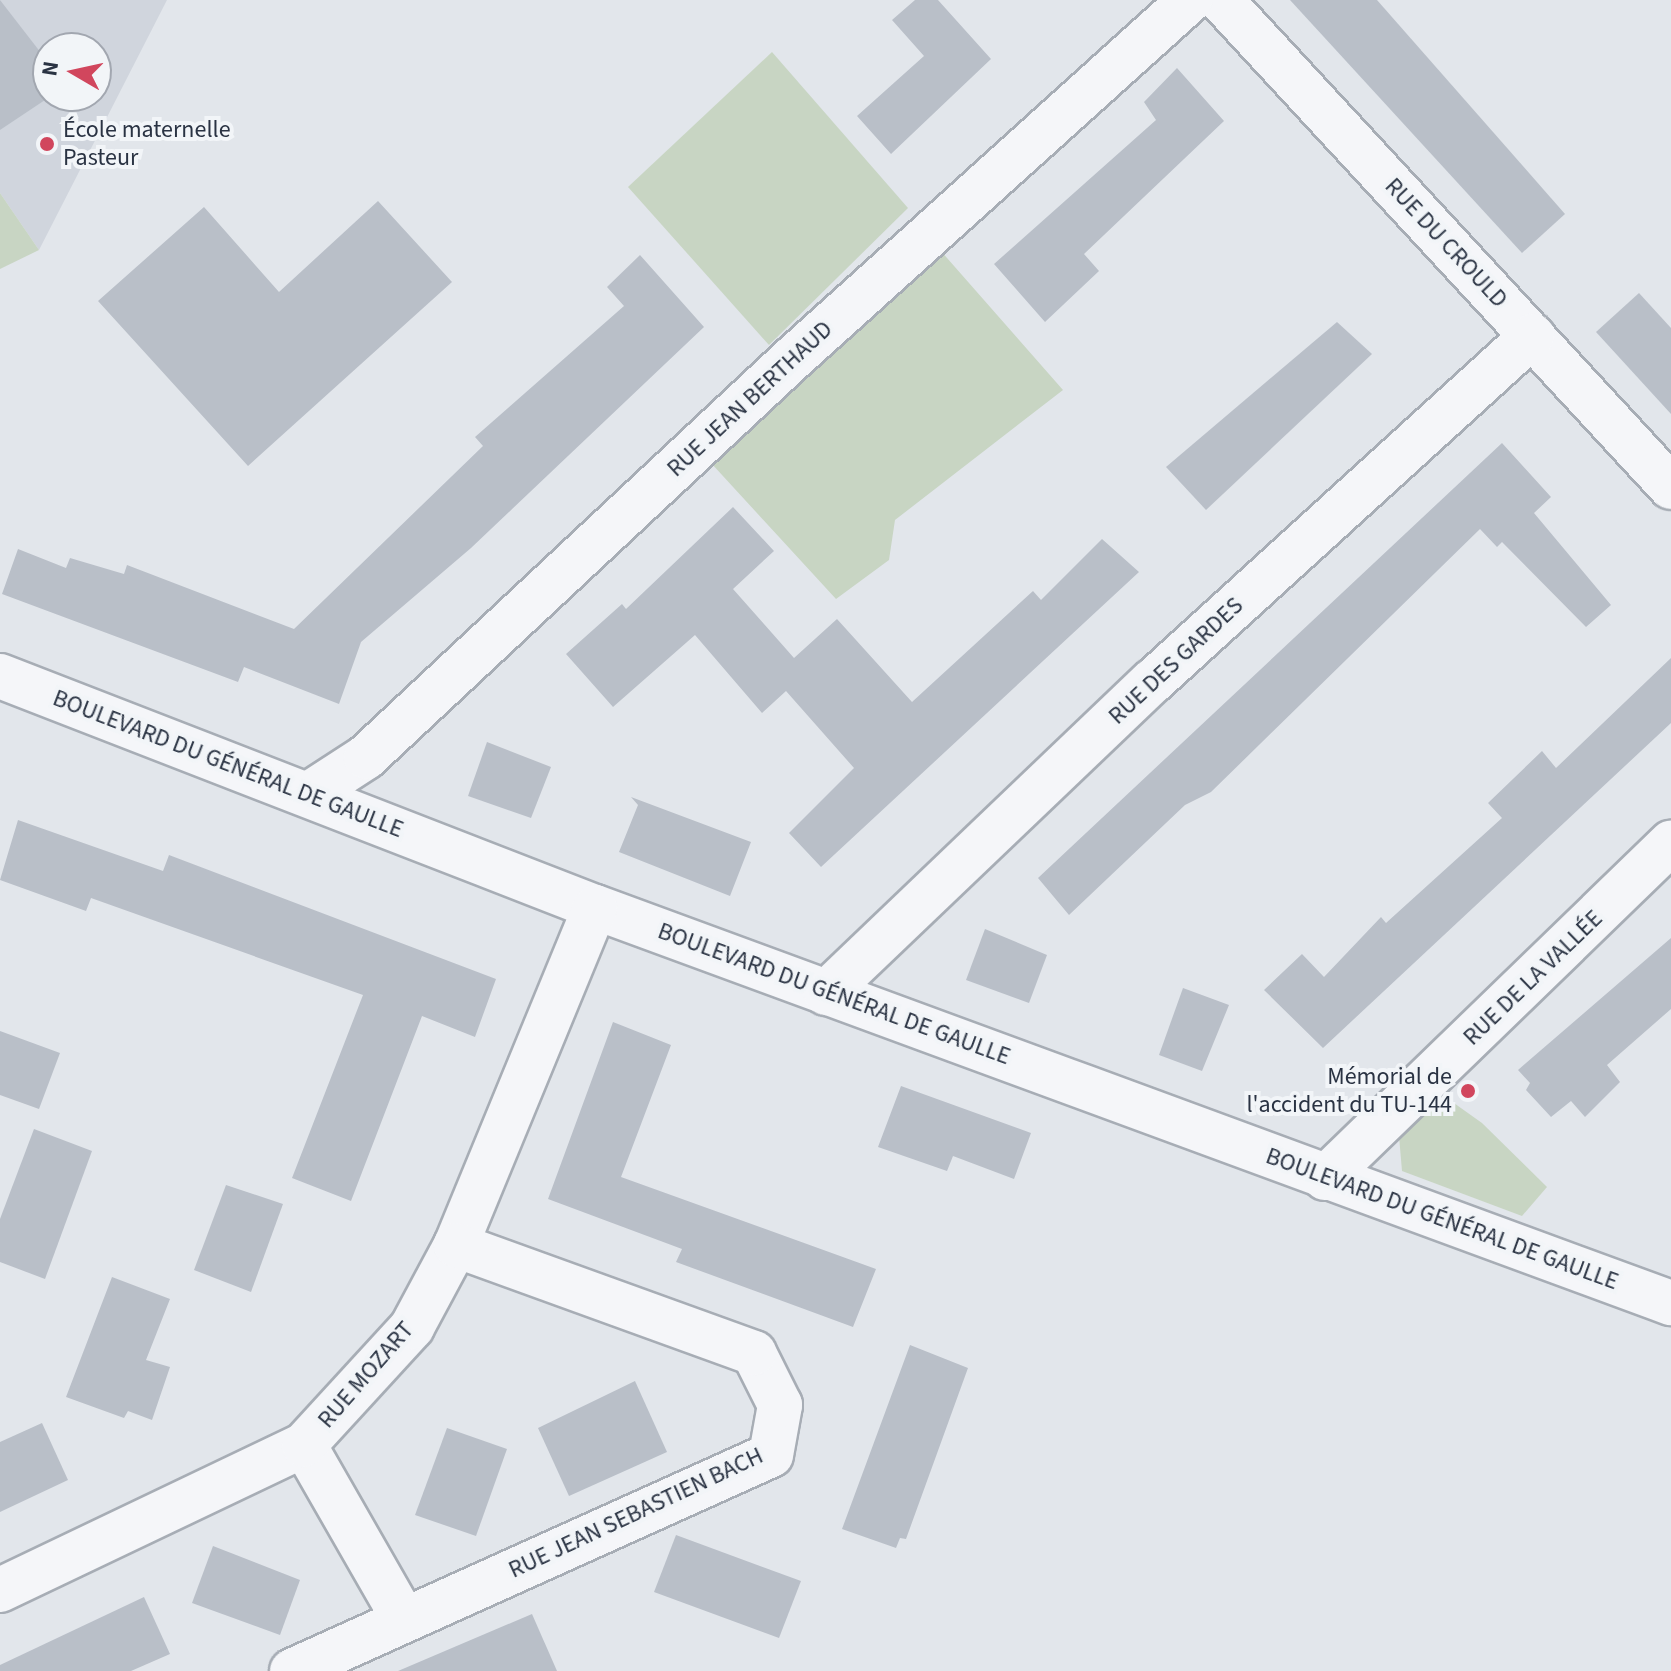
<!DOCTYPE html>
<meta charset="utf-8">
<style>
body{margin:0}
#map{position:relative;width:1671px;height:1671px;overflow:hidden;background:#e2e6eb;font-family:"Source Sans 3",sans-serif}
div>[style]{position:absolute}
.built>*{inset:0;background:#d0d5dd}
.green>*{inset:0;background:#c8d5c3}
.building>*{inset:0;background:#b9bfc8}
.roads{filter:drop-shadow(2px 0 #a7adb5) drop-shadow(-2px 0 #a7adb5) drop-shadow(0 2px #a7adb5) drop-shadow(0 -2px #a7adb5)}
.minor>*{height:44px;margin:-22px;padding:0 22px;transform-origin:22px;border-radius:22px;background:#f5f6f9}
.dots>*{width:22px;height:22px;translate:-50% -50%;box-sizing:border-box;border:4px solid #f2f5f8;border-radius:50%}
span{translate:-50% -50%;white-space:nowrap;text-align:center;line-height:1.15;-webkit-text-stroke:8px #f2f5f8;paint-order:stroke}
.poi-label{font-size:24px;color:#2a3343}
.left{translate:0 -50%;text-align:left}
.right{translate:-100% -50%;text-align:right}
.street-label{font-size:24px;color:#2a3343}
.north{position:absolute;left:32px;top:32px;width:80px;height:80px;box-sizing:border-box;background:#f2f5f8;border:2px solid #a2a7b0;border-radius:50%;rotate:279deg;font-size:22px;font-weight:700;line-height:32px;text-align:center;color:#2a3343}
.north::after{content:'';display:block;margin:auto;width:28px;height:36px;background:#d1465d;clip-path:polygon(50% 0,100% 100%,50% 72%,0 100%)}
</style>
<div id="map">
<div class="built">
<div style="clip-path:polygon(evenodd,0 0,167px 0,39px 250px,0 193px,0 0,48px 48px,96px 48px,96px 96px,48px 96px,48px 48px)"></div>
</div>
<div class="green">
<div style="clip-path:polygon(772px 52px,908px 208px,769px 345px,628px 187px)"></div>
<div style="clip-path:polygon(0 193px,39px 250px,0 269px)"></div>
<div style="clip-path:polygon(940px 250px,1063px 390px,895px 520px,889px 560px,836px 599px,711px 463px)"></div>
<div style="clip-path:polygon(1444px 1096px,1482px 1123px,1547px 1187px,1522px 1216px,1402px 1171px,1399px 1136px)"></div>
</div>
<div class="building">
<div style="clip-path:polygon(0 0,48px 62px,51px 96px,0 130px)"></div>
<div style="clip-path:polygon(915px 0,938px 0,991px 59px,891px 154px,857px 116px,924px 56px,892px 20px)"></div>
<div style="clip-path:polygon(1290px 0,1377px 0,1565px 214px,1522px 253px)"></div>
<div style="clip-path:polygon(1177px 68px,1224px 121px,1084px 254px,1099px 271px,1045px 322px,994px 264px,1156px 120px,1144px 102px)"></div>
<div style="clip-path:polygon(378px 201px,452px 282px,248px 466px,98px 301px,204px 207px,279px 292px)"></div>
<div style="clip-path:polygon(640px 255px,704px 327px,471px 548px,361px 642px,339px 704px,244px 667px,238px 682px,2px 594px,18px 549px,66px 568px,70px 558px,124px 574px,127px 565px,294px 629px,483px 446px,475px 437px,624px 306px,607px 287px)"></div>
<div style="clip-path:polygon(1639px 293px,1671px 328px,1671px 414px,1596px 332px)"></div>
<div style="clip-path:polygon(1337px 322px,1372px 354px,1206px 510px,1166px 467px)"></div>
<div style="clip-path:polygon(1502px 443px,1551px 497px,1534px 513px,1611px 605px,1586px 627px,1502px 542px,1497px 547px,1480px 529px,1211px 792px,1185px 805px,1069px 915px,1038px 878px)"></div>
<div style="clip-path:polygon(733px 507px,774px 551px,733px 589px,794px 658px,837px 619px,912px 702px,1033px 591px,1041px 600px,1102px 539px,1139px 572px,821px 867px,789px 833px,854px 768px,786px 691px,762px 713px,695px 635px,613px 707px,566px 654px,622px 604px,626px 609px)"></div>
<div style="clip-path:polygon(1671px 658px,1671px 723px,1323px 1048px,1264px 990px,1302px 954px,1324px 977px,1381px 917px,1386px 923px,1502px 818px,1488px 803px,1542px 751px,1556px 768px)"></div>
<div style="clip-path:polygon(487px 742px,551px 767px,531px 818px,468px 796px)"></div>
<div style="clip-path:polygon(631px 797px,751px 842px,730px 896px,619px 852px,638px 805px)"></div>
<div style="clip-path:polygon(18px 820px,163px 871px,169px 855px,496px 979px,475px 1037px,422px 1016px,351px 1201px,292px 1178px,363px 995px,91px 898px,86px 911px,0 880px)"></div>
<div style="clip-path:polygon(985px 929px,1047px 955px,1029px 1003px,966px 980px)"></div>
<div style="clip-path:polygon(1671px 938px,1671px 1009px,1607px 1065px,1620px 1082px,1585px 1117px,1571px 1101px,1551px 1117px,1526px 1090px,1530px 1083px,1518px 1070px)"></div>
<div style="clip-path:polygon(1183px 988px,1229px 1005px,1202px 1071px,1159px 1055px)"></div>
<div style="clip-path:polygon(613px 1022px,671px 1045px,621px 1177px,876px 1269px,853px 1327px,676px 1262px,682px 1249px,548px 1199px)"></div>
<div style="clip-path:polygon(0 1031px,60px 1053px,39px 1109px,0 1095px)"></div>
<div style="clip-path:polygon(901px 1086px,1031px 1133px,1014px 1179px,953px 1156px,947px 1171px,878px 1147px)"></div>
<div style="clip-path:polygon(34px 1129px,92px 1151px,45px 1279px,0 1262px,0 1219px)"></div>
<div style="clip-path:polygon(226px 1185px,283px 1204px,251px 1292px,194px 1270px)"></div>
<div style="clip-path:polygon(112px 1277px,170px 1299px,146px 1360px,170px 1367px,152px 1420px,128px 1411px,124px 1418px,66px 1397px)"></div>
<div style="clip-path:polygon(910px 1345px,968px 1368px,906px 1539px,900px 1538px,896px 1548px,842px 1529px)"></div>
<div style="clip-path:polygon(635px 1381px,667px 1452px,569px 1496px,538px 1428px)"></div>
<div style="clip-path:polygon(42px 1423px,68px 1480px,0 1512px,0 1442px)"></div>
<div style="clip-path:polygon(447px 1428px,507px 1449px,476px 1536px,415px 1515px)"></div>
<div style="clip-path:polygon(676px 1535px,801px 1581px,779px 1638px,654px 1592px)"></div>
<div style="clip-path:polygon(213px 1546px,300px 1580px,280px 1635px,192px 1603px)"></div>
<div style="clip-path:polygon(144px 1597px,170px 1654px,131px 1671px,0 1671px,0 1665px)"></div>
<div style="clip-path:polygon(532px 1614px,557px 1671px,398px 1671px)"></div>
</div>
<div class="roads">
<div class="minor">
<div style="left:1221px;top:0;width:663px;rotate:47.26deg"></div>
<div style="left:0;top:676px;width:638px;rotate:21.22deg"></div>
<div style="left:595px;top:907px;width:1147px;rotate:20.21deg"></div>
<div style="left:309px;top:794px;width:68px;rotate:-33deg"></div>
<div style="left:366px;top:757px;width:584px;rotate:-43.06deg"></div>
<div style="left:793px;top:358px;width:535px;rotate:-42.04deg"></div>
<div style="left:826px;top:993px;width:452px;rotate:-43.7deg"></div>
<div style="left:1153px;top:681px;width:513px;rotate:-42.31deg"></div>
<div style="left:1325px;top:1178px;width:482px;rotate:-44.1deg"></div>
<div style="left:304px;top:1445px;width:199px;rotate:60.2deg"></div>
<div style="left:0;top:1590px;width:337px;rotate:-25.5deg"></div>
<div style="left:304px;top:1445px;width:160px;rotate:-47.5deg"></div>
<div style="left:412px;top:1327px;width:93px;rotate:-61.8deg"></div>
<div style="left:456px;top:1245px;width:365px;rotate:-67.6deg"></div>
<div style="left:292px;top:1671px;width:525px;rotate:-24.27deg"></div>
<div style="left:771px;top:1455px;width:51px;rotate:-79.8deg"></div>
<div style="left:780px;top:1405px;width:58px;rotate:-116.6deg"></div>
<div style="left:754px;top:1353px;width:317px;rotate:-160.1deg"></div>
</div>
</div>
<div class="dots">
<div style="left:47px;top:144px;background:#d1465d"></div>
<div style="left:1468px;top:1091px;background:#d1465d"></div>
</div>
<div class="poi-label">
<span class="left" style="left:63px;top:144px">École maternelle<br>Pasteur</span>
<span class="right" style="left:1452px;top:1091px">Mémorial de<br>l'accident du TU-144</span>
</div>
<div class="street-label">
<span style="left:1446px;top:243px;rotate:47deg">RUE DU CROULD</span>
<span style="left:750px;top:399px;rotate:-43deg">RUE JEAN BERTHAUD</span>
<span style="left:1176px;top:661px;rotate:-43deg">RUE DES GARDES</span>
<span style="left:228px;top:764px;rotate:21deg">BOULEVARD DU GÉNÉRAL DE GAULLE</span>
<span style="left:1533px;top:978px;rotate:-44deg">RUE DE LA VALLÉE</span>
<span style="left:834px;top:994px;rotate:20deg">BOULEVARD DU GÉNÉRAL DE GAULLE</span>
<span style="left:1442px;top:1219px;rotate:20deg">BOULEVARD DU GÉNÉRAL DE GAULLE</span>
<span style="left:366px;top:1375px;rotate:-49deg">RUE MOZART</span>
<span style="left:636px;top:1513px;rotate:-25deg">RUE JEAN SEBASTIEN BACH</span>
</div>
<div class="north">N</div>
</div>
